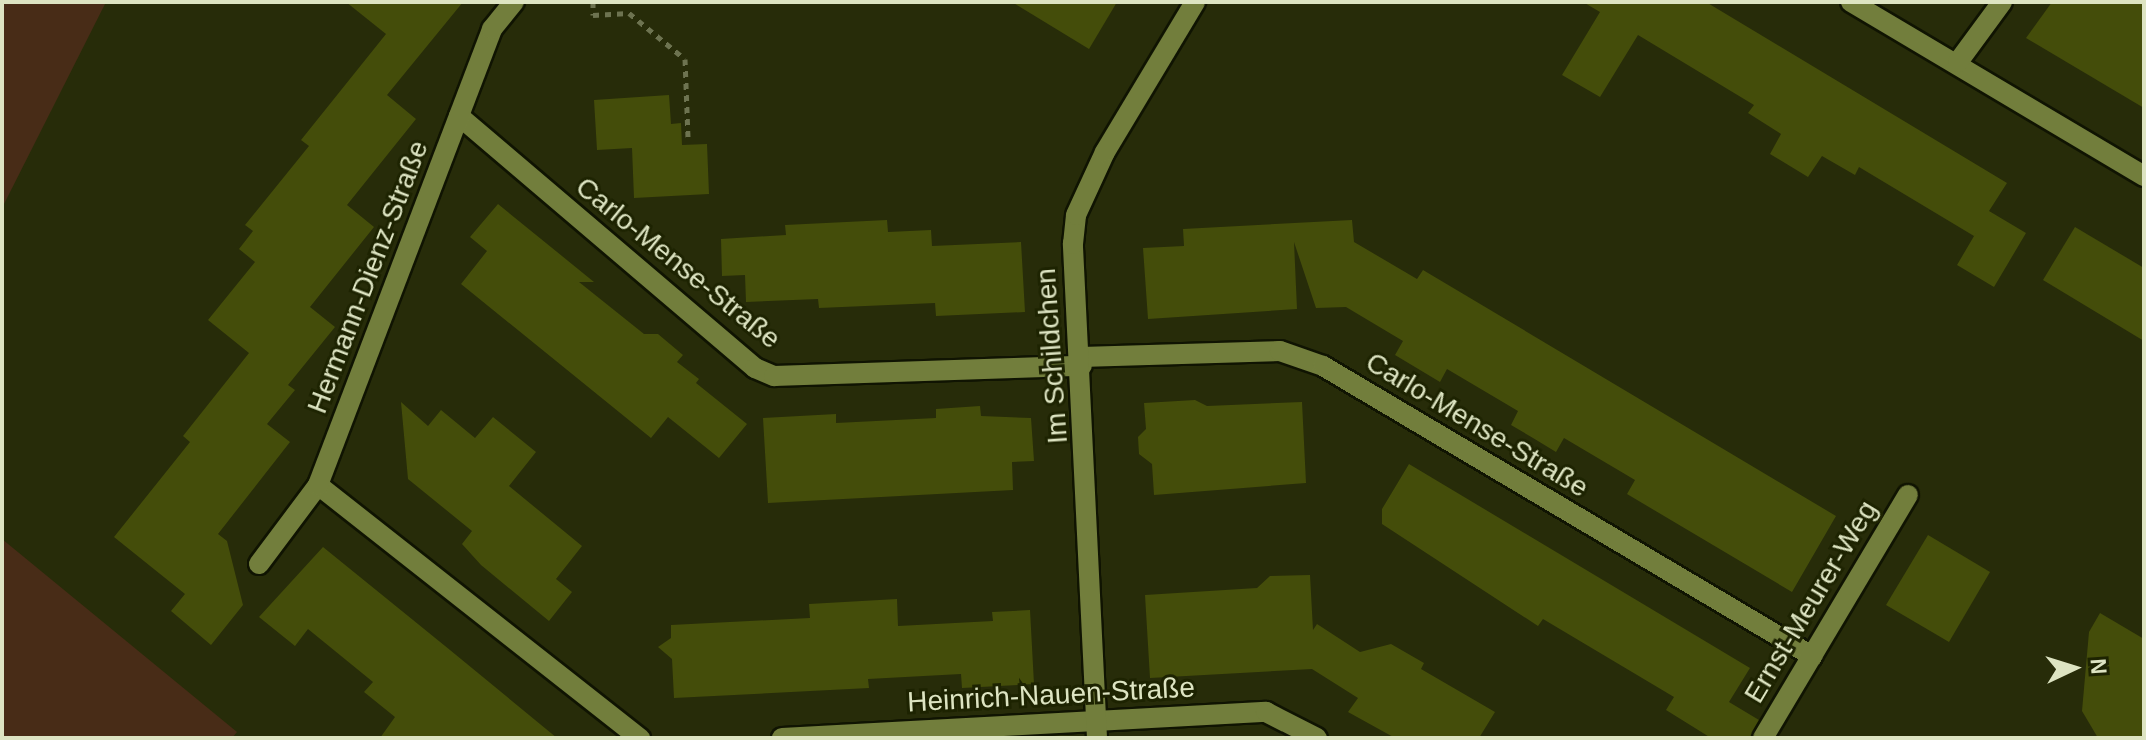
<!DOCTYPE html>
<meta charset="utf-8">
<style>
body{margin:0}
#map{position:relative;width:2146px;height:740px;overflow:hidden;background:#272c09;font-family:Arial,sans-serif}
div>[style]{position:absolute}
.green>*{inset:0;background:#482c17}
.building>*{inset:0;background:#444d0a}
.path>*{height:5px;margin-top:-2.5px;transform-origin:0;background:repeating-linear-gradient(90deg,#6d7350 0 6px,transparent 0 12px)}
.roads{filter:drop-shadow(2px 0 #101402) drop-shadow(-2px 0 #101402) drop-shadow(0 2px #101402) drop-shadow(0 -2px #101402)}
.minor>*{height:20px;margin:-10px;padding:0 10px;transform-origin:10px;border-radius:10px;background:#727e3c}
span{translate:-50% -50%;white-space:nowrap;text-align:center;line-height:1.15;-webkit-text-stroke:6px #1d2301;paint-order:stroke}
.street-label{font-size:28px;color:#dde4c2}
.frame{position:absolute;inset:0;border:4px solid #dde4c2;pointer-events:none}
.north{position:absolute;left:2034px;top:628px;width:80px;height:80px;-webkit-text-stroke:6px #1d2301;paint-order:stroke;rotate:86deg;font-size:22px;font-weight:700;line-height:32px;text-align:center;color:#dde4c2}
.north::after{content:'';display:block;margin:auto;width:28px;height:36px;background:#dde4c2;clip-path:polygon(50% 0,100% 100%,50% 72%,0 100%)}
</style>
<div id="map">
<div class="green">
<div style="clip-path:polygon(2px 2px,106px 2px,2px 208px)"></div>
<div style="clip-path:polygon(2px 539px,237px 732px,232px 738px,2px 738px)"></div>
</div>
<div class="building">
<div style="clip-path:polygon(346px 2px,463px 2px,387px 95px,416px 119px,347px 205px,374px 227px,310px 307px,335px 327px,288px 385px,295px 390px,267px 424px,290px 442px,218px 534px,227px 541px,243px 605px,211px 645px,171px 611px,185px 594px,114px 537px,190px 442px,183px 436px,249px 353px,208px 320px,255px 262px,239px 249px,253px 231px,245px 225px,309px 146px,301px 140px,386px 34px)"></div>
<div style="clip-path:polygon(1012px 2px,1117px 2px,1089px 49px)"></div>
<div style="clip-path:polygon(1583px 2px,1706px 2px,2007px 183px,1989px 211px,2026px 233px,1994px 287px,1957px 265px,1977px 231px,1974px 236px,1859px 167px,1855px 175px,1822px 156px,1808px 177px,1770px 154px,1781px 134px,1748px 113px,1754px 105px,1638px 35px,1600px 97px,1562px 75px,1600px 12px)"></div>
<div style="clip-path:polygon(2052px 2px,2144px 2px,2144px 108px,2026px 38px)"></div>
<div style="clip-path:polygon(669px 95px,671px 124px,681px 123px,682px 145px,707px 144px,709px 194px,634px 198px,632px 148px,597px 150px,594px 100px)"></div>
<div style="clip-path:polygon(498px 204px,594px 282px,579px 282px,644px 334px,658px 334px,683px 355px,677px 362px,699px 379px,696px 383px,747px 424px,719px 458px,668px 417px,651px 438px,461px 284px,487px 251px,470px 237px)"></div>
<div style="clip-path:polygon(887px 220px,888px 232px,931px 230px,932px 246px,1021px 242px,1025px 312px,936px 316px,935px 303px,819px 308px,818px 299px,746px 302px,745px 275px,722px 276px,721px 239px,786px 235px,785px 225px)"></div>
<div style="clip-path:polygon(1352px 220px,1354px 242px,1417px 279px,1423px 270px,1836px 516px,1792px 592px,1627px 494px,1635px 480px,1564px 438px,1556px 452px,1533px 438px,1511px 425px,1518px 411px,1447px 369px,1440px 382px,1395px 355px,1403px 341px,1346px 307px,1316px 308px,1294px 242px,1297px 309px,1148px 319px,1143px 248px,1184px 246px,1183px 229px)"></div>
<div style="clip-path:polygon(2075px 227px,2144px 268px,2144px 341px,2043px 280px)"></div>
<div style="clip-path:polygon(1195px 400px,1207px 406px,1302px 402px,1306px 483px,1154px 495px,1152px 464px,1139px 454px,1138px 437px,1146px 429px,1144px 403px)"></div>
<div style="clip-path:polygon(401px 402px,428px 426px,441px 410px,475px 438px,493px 417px,536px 452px,509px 486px,582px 546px,556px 579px,572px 592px,549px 621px,481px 565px,462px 544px,472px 531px,408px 479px)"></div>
<div style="clip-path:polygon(980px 406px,981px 416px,1031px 418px,1034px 461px,1012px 462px,1013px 490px,768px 503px,763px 418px,836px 414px,836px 423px,936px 418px,936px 409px)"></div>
<div style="clip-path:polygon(1409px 464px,1750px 668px,1729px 702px,1759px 720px,1750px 738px,1711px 738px,1666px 710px,1674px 697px,1543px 619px,1538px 626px,1382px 524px,1382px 509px)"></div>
<div style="clip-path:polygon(1928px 535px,1990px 572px,1949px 642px,1886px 605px)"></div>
<div style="clip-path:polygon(323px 547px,450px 650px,557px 738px,380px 738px,395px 717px,364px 692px,373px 682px,308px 629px,295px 646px,259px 617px)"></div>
<div style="clip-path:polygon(1310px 575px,1313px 630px,1317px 624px,1360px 652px,1391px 644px,1424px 663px,1421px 669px,1495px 712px,1479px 738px,1395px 738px,1348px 712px,1358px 698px,1312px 669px,1150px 678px,1145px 595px,1257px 588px,1270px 576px)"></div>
<div style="clip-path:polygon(897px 599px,898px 626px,993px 621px,992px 612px,1030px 610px,1034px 684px,962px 688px,961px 674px,868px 679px,869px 688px,674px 698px,672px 659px,658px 647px,671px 638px,671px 625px,810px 618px,809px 604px)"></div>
<div style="clip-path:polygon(2100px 613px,2144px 639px,2144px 738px,2098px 738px,2082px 711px,2089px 632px)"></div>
</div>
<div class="path">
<div style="left:593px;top:2px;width:13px;rotate:90deg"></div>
<div style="left:593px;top:15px;width:36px;rotate:-3deg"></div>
<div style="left:629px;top:13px;width:72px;rotate:39.4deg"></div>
<div style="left:685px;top:59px;width:78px;rotate:87.8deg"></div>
</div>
<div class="roads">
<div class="minor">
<div style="left:1851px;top:2px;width:341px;rotate:30.7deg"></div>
<div style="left:1958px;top:62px;width:74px;rotate:-53.7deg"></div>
<div style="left:459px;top:116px;width:389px;rotate:40.4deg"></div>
<div style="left:755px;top:368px;width:21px;rotate:23deg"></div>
<div style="left:774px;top:376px;width:308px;rotate:-1.9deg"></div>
<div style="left:1081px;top:357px;width:199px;rotate:-1.7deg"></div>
<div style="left:1280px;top:351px;width:46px;rotate:19.2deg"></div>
<div style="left:1323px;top:366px;width:569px;rotate:30.67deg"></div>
<div style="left:318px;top:485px;width:410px;rotate:38.2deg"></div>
<div style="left:259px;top:564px;width:99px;rotate:-53.2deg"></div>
<div style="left:318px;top:485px;width:488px;rotate:-69.1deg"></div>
<div style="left:492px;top:29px;width:35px;rotate:-51deg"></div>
<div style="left:782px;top:738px;width:485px;rotate:-3.1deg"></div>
<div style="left:1266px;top:712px;width:57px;rotate:27deg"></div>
<div style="left:1097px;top:738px;width:495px;rotate:-92.8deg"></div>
<div style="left:1073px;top:244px;width:29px;rotate:-84deg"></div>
<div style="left:1076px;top:215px;width:69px;rotate:-65.3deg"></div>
<div style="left:1105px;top:152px;width:175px;rotate:-59deg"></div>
<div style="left:1763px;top:738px;width:283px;rotate:-59.2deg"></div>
</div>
</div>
<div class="street-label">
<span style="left:678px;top:263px;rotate:39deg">Carlo-Mense-Straße</span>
<span style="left:368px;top:277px;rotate:-69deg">Hermann-Dienz-Straße</span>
<span style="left:1052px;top:356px;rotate:-94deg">Im Schildchen</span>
<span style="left:1477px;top:425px;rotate:31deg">Carlo-Mense-Straße</span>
<span style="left:1811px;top:602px;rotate:-59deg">Ernst-Meurer-Weg</span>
<span style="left:1051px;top:695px;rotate:-3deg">Heinrich-Nauen-Straße</span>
</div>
<div class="frame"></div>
<div class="north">N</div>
</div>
